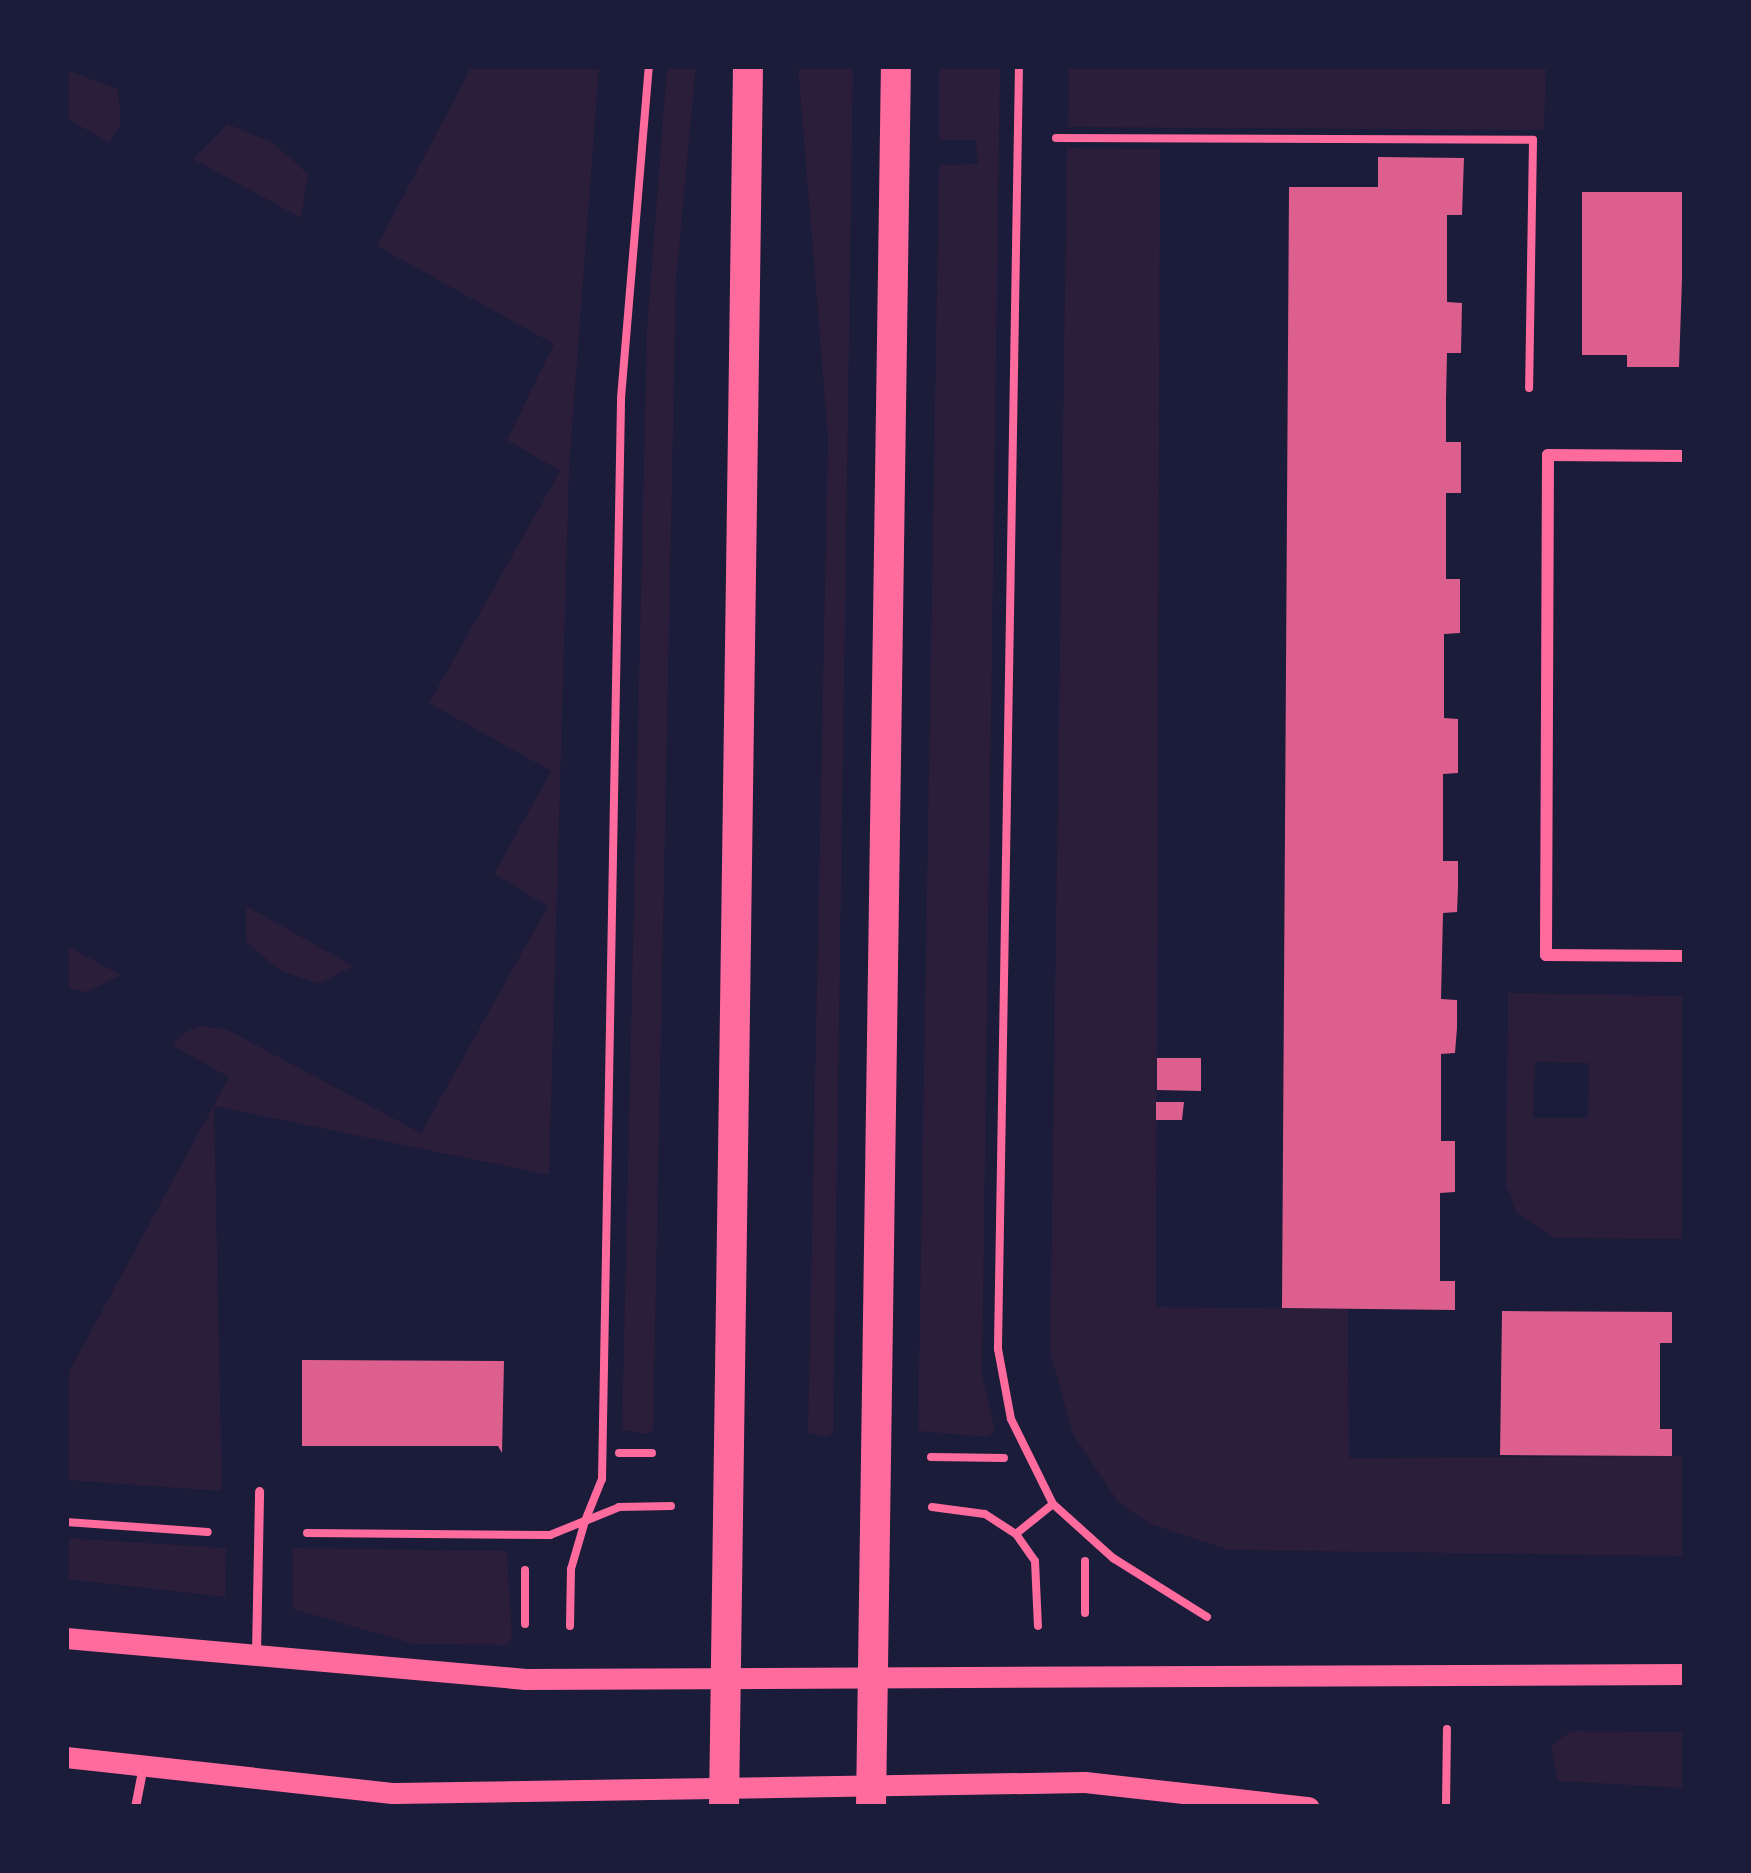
<!DOCTYPE html>
<style>
body{margin:0}
#map{position:relative;width:1751px;height:1873px;overflow:hidden;background:#1b1b3a;font-family:Lora,serif}
div>[style]{position:absolute}
.green>*{inset:0;background:#2a1e3b}
.building>*{inset:0;background:#dd5f8e}
.path>*{height:8px;margin:-4px;padding:0 4px;transform-origin:4px;border-radius:4px;background:#ff6b9d}
.service>*{height:9px;margin:-4.5px;padding:0 4.5px;transform-origin:4.5px;border-radius:4.5px;background:#ff6b9d}
.minor>*{height:12px;margin:-6px;padding:0 6px;transform-origin:6px;border-radius:6px;background:#ff6b9d}
.tertiary>*{height:21px;margin:-10.5px;padding:0 10.5px;transform-origin:10.5px;border-radius:10.5px;background:#ff6b9d}
.primary>*{height:30px;margin:-15px;padding:0 15px;transform-origin:15px;border-radius:15px;background:#ff6b9d}
span{translate:-50% -50%;white-space:nowrap;text-align:center;line-height:1.15;-webkit-text-stroke:9px #1b1b3a;paint-order:stroke}
.frame{position:absolute;inset:0;border:69px solid #1b1b3a;pointer-events:none}
</style>
<div id="map">
<div class="green">
<div style="clip-path:polygon(472px 66px,599px 66px,569px 469px,549px 1175px,214px 1106px,222px 1491px,66px 1480px,66px 1377px,229px 1077px,173px 1046px,180px 1036px,198px 1026px,226px 1029px,421px 1133px,548px 906px,494px 874px,551px 771px,429px 703px,560px 471px,507px 440px,554px 344px,377px 246px)"></div>
<div style="clip-path:polygon(667px 66px,696px 66px,676px 279px,653px 1431px,645px 1434px,622px 1430px,647px 329px)"></div>
<div style="clip-path:polygon(798px 66px,853px 66px,833px 1434px,823px 1437px,808px 1433px,828px 437px)"></div>
<div style="clip-path:polygon(939px 66px,1000px 66px,982px 1375px,995px 1430px,989px 1437px,918px 1431px,939px 165px,978px 164px,976px 140px,939px 140px)"></div>
<div style="clip-path:polygon(1069px 66px,1546px 66px,1544px 130px,1068px 127px)"></div>
<div style="clip-path:polygon(66px 70px,118px 89px,121px 123px,110px 143px,66px 118px)"></div>
<div style="clip-path:polygon(228px 124px,273px 143px,308px 174px,301px 218px,193px 159px)"></div>
<div style="clip-path:polygon(1067px 148px,1160px 149px,1156px 1307px,1348px 1309px,1349px 1458px,1685px 1456px,1685px 1556px,1229px 1550px,1150px 1524px,1119px 1503px,1073px 1434px,1050px 1353px)"></div>
<div style="clip-path:polygon(246px 906px,300px 936px,353px 966px,319px 984px,281px 971px,246px 942px)"></div>
<div style="clip-path:polygon(66px 945px,67px 946px,121px 975px,87px 992px,66px 988px)"></div>
<div style="clip-path:polygon(evenodd,1508px 993px,1685px 996px,1685px 1239px,1554px 1238px,1516px 1212px,1506px 1185px,1508px 993px,1535px 1062px,1589px 1063px,1588px 1118px,1533px 1118px,1535px 1062px)"></div>
<div style="clip-path:polygon(66px 1538px,226px 1548px,225px 1597px,66px 1579px)"></div>
<div style="clip-path:polygon(293px 1548px,507px 1551px,512px 1637px,507px 1645px,414px 1644px,293px 1609px)"></div>
<div style="clip-path:polygon(1571px 1731px,1685px 1732px,1685px 1788px,1558px 1781px,1551px 1746px)"></div>
</div>
<div class="building">
<div style="clip-path:polygon(1378px 157px,1464px 158px,1462px 215px,1447px 215px,1447px 302px,1462px 303px,1461px 353px,1447px 353px,1446px 400px,1446px 442px,1461px 442px,1461px 493px,1446px 493px,1446px 579px,1460px 579px,1460px 633px,1444px 634px,1444px 718px,1458px 719px,1458px 773px,1443px 774px,1443px 861px,1458px 861px,1458px 888px,1457px 912px,1443px 913px,1441px 999px,1457px 1000px,1457px 1028px,1455px 1053px,1441px 1054px,1441px 1141px,1455px 1141px,1455px 1192px,1440px 1193px,1440px 1281px,1455px 1281px,1455px 1310px,1282px 1308px,1289px 187px,1378px 187px)"></div>
<div style="clip-path:polygon(1582px 192px,1685px 192px,1679px 367px,1627px 367px,1627px 355px,1582px 355px)"></div>
<div style="clip-path:polygon(1157px 1058px,1201px 1058px,1201px 1091px,1157px 1090px)"></div>
<div style="clip-path:polygon(1156px 1102px,1184px 1102px,1182px 1120px,1156px 1120px)"></div>
<div style="clip-path:polygon(1502px 1311px,1672px 1312px,1672px 1343px,1660px 1343px,1660px 1429px,1672px 1429px,1672px 1456px,1500px 1455px)"></div>
<div style="clip-path:polygon(302px 1360px,504px 1361px,502px 1453px,498px 1446px,302px 1446px)"></div>
</div>
<div class="path">
<div style="left:1019px;top:66px;width:1283px;rotate:90.94deg"></div>
<div style="left:998px;top:1349px;width:71px;rotate:79.5deg"></div>
<div style="left:1011px;top:1419px;width:95px;rotate:63.7deg"></div>
<div style="left:1053px;top:1504px;width:81px;rotate:42deg"></div>
<div style="left:1113px;top:1558px;width:111px;rotate:32.1deg"></div>
<div style="left:1056px;top:138px;width:477px;rotate:0.2deg"></div>
<div style="left:1533px;top:140px;width:248px;rotate:90.9deg"></div>
<div style="left:619px;top:1453px;width:33px"></div>
<div style="left:931px;top:1457px;width:73px;rotate:0.8deg"></div>
<div style="left:932px;top:1507px;width:53px;rotate:7.5deg"></div>
<div style="left:985px;top:1514px;width:37px;rotate:33deg"></div>
<div style="left:1016px;top:1534px;width:33px;rotate:55deg"></div>
<div style="left:1035px;top:1561px;width:65px;rotate:87.4deg"></div>
<div style="left:66px;top:1522px;width:142px;rotate:4deg"></div>
<div style="left:307px;top:1533px;width:243px;rotate:0.5deg"></div>
<div style="left:550px;top:1535px;width:38px;rotate:-22deg"></div>
<div style="left:585px;top:1521px;width:45px;rotate:-68deg"></div>
<div style="left:602px;top:1479px;width:1081px;rotate:-88.99deg"></div>
<div style="left:621px;top:398px;width:333px;rotate:-85.2deg"></div>
<div style="left:1017px;top:1533px;width:46px;rotate:-38.9deg"></div>
<div style="left:1085px;top:1561px;width:52px;rotate:90deg"></div>
<div style="left:525px;top:1570px;width:54px;rotate:90deg"></div>
<div style="left:570px;top:1626px;width:57px;rotate:-89deg"></div>
<div style="left:571px;top:1569px;width:50px;rotate:-73.7deg"></div>
<div style="left:585px;top:1521px;width:37px;rotate:-22deg"></div>
<div style="left:619px;top:1507px;width:52px;rotate:-1.1deg"></div>
<div style="left:1446px;top:1807px;width:78px;rotate:-89.3deg"></div>
</div>
<div class="service">
<div style="left:256px;top:1653px;width:162px;rotate:-88.9deg"></div>
<div style="left:135px;top:1807px;width:38px;rotate:-79deg"></div>
</div>
<div class="minor">
<div style="left:1685px;top:456px;width:137px;rotate:-179.6deg"></div>
<div style="left:1548px;top:455px;width:500px;rotate:90.23deg"></div>
<div style="left:1546px;top:955px;width:139px;rotate:0.4deg"></div>
</div>
<div class="tertiary">
<div style="left:66px;top:1638px;width:461px;rotate:5.1deg"></div>
<div style="left:525px;top:1679px;width:1160px;rotate:-0.25deg"></div>
<div style="left:66px;top:1757px;width:330px;rotate:6.3deg"></div>
<div style="left:394px;top:1793px;width:691px;rotate:-0.91deg"></div>
<div style="left:1085px;top:1782px;width:225px;rotate:6.4deg"></div>
</div>
<div class="primary">
<div style="left:724px;top:1807px;width:1741px;rotate:-89.21deg"></div>
<div style="left:871px;top:1807px;width:1741px;rotate:-89.18deg"></div>
</div>
<div class="frame"></div>
</div>
